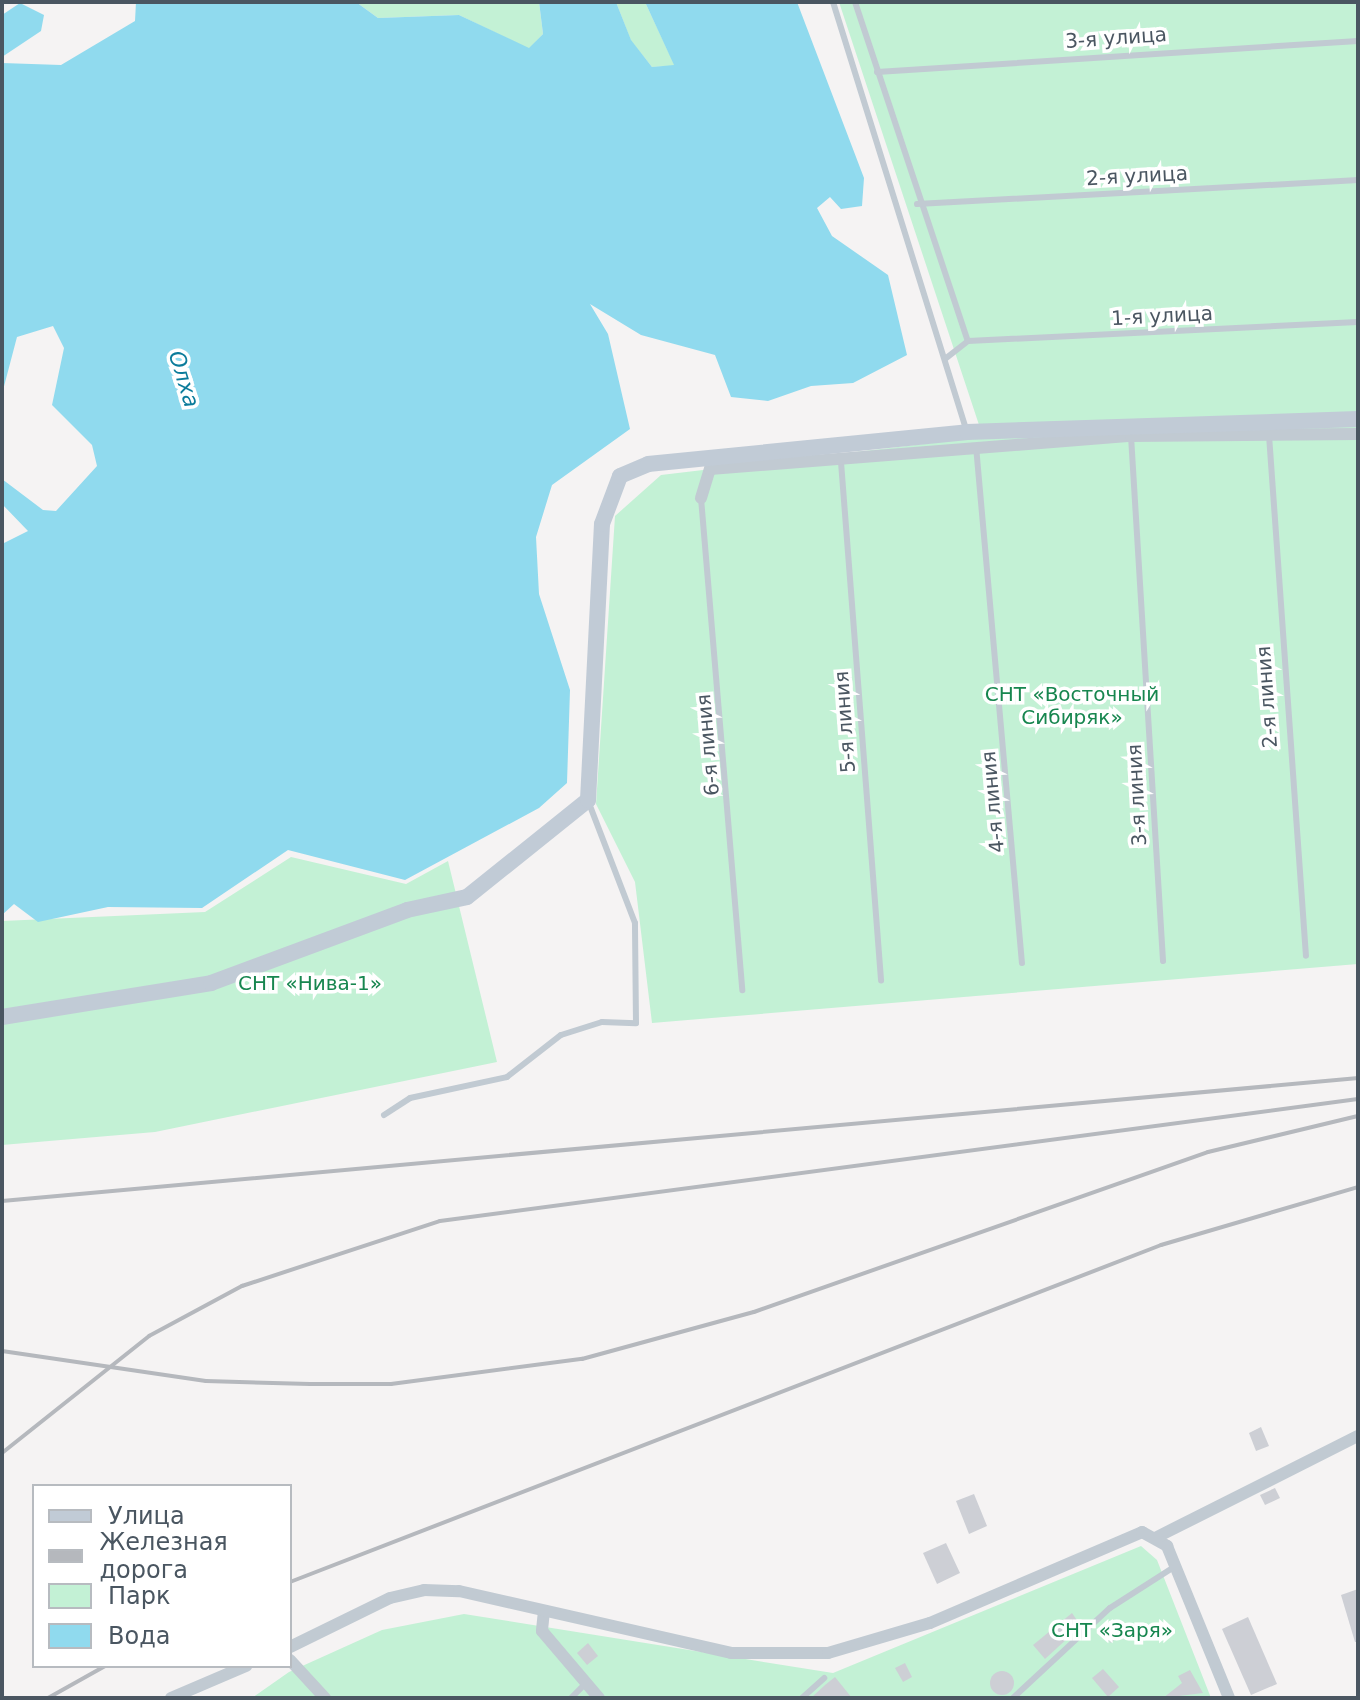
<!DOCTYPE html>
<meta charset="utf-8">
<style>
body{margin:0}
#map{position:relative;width:1360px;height:1700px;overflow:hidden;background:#f5f3f3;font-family:"DejaVu Sans",sans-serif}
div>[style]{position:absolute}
.green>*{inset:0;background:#c3f1d5}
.water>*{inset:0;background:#90daee}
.building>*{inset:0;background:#cdcfd5}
.round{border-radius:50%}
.lane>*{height:6px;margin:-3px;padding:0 3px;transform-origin:3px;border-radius:3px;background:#c1cad2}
.street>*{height:12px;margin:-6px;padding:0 6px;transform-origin:6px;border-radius:6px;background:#c1cad2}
.secondary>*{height:16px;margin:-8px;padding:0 8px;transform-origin:8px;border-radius:8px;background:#c1cbd6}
.rail>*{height:4px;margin:-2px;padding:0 2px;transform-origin:2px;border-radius:2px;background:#b5b8bd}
span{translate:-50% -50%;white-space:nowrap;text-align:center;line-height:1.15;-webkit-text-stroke:7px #fff;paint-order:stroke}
.street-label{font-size:20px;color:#4a5661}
.park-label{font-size:20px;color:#17864f}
.water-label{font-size:22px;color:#0c7c9b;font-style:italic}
.frame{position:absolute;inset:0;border:4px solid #4a5661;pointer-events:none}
.legend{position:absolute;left:32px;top:1484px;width:260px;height:184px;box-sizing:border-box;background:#fff;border:2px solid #b7bbc0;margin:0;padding:10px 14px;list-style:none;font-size:24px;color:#4a5661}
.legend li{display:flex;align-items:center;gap:16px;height:40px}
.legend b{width:40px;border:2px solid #b7bbc0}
</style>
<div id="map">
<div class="green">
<div style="clip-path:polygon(356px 2px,539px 2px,543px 34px,529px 49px,459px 15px,378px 18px)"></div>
<div style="clip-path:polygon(616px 2px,645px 2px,675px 66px,652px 67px,631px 41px)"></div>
<div style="clip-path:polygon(839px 2px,1358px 2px,1358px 964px,652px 1023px,635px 882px,596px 804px,615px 516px,661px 475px,983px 437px)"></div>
<div style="clip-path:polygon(291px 857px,406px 884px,448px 861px,497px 1062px,155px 1132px,2px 1145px,2px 921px,205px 912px)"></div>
<div style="clip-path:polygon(1141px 1546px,1157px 1560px,1211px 1698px,252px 1698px,289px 1672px,382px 1630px,464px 1614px,833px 1673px)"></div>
</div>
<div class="water">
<div style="clip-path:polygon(136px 2px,356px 2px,378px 18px,459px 15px,529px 48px,543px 34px,539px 2px,616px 2px,631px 40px,652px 67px,674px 65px,645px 2px,797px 2px,864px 178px,862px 206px,841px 209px,830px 197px,817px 208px,832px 236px,888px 275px,907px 355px,853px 383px,811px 386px,768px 401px,731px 397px,715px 355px,641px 335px,590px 304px,608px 334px,630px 429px,552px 485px,536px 537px,539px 594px,570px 690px,567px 783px,539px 808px,405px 880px,288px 850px,202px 908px,108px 907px,38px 922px,14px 904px,2px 915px,2px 544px,28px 531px,2px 504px,2px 479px,43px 510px,56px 511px,97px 466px,92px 445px,52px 405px,64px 348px,53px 326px,17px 337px,2px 394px,2px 63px,61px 65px,135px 21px)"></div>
<div style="clip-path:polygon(20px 3px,44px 15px,41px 31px,2px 57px,2px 15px)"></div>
</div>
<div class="building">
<div style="clip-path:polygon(1261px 1427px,1269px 1446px,1256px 1451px,1249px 1433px)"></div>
<div style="clip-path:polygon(1275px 1488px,1280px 1498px,1265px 1505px,1260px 1495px)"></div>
<div style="clip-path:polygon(974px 1494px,987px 1526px,969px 1534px,956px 1501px)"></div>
<div style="clip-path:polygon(946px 1543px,960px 1573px,937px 1584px,923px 1553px)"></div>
<div style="clip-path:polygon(1358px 1589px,1358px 1642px,1355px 1642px,1341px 1595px)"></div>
<div style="clip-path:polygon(1072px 1613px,1081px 1626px,1045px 1659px,1033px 1645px)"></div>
<div style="clip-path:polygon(1248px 1617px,1277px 1684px,1251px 1695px,1222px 1629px)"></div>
<div style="clip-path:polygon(1111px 1622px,1121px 1633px,1111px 1643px,1100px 1632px)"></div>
<div style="clip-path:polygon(588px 1643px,598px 1656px,587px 1665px,577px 1653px)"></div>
<div style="clip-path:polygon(905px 1663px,912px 1677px,903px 1682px,895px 1668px)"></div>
<div style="clip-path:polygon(1103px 1669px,1119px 1687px,1108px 1697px,1092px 1678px)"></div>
<div style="clip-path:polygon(1190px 1670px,1203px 1693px,1163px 1698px,1182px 1683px,1178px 1676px)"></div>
<div class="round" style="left:990px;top:1671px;width:24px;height:24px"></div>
<div style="clip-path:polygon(835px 1677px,852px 1698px,811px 1698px,825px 1685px)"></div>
</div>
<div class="lane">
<div style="left:833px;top:2px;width:450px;rotate:72.7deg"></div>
<div style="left:855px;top:2px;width:357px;rotate:71.6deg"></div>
<div style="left:968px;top:341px;width:29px;rotate:142deg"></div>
<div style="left:877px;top:72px;width:482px;rotate:-3.7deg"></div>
<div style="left:917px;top:204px;width:442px;rotate:-3.1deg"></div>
<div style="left:968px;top:341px;width:390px;rotate:-2.8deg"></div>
<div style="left:1269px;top:435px;width:522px;rotate:85.94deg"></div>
<div style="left:1131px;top:436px;width:526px;rotate:86.51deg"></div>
<div style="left:976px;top:446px;width:519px;rotate:84.92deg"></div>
<div style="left:841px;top:462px;width:520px;rotate:85.58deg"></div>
<div style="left:701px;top:498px;width:494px;rotate:85.2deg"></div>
<div style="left:384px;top:1115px;width:31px;rotate:-33deg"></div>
<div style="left:410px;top:1098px;width:99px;rotate:-12.2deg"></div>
<div style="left:507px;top:1077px;width:68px;rotate:-37.9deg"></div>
<div style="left:561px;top:1035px;width:43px;rotate:-17.6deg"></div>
<div style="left:602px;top:1022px;width:34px;rotate:2deg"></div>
<div style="left:636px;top:1023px;width:100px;rotate:-90.6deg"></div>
<div style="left:635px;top:923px;width:129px;rotate:-111deg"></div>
<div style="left:571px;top:1698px;width:21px;rotate:-45deg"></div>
<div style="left:802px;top:1698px;width:30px;rotate:-42deg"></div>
<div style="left:1013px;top:1698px;width:132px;rotate:-42.9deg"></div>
<div style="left:1110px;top:1608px;width:76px;rotate:-32.6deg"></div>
</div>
<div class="street">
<div style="left:701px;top:498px;width:30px;rotate:-73deg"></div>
<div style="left:710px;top:469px;width:422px;rotate:-4.5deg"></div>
<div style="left:1131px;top:436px;width:227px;rotate:-0.5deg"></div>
<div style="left:1157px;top:1537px;width:225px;rotate:-26.7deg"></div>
<div style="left:544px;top:1611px;width:20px;rotate:96deg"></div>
<div style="left:542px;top:1631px;width:88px;rotate:49.6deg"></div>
<div style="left:290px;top:1647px;width:111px;rotate:-26.1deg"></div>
<div style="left:390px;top:1598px;width:35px;rotate:-13deg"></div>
<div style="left:424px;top:1590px;width:35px;rotate:2deg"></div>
<div style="left:459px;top:1591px;width:279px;rotate:12.8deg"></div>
<div style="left:731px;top:1653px;width:97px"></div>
<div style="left:828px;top:1653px;width:106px;rotate:-16.4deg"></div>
<div style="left:930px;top:1623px;width:231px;rotate:-23.2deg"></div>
<div style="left:1142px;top:1532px;width:29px;rotate:29deg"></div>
<div style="left:1167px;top:1546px;width:164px;rotate:67.8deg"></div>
<div style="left:290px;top:1660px;width:52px;rotate:47.4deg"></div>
<div style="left:171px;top:1698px;width:82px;rotate:-23.1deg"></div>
</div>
<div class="secondary">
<div style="left:2px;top:1017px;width:212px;rotate:-9.2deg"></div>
<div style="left:211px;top:983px;width:209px;rotate:-20.4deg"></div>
<div style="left:407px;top:910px;width:61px;rotate:-12.2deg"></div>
<div style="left:467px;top:897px;width:155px;rotate:-38.7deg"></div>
<div style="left:588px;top:800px;width:276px;rotate:-87.1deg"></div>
<div style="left:602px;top:524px;width:51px;rotate:-69.4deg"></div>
<div style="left:620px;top:476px;width:30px;rotate:-23deg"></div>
<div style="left:648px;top:464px;width:321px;rotate:-5.7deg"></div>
<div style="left:967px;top:432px;width:391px;rotate:-1.9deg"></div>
</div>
<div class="rail">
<div style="left:2px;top:1201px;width:1362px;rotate:-5.18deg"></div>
<div style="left:2px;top:1351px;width:206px;rotate:8.4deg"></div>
<div style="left:206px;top:1381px;width:104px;rotate:1.7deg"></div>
<div style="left:310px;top:1384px;width:81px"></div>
<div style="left:391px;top:1384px;width:193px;rotate:-7.5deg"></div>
<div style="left:582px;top:1359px;width:178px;rotate:-15.3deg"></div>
<div style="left:754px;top:1312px;width:481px;rotate:-19.4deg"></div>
<div style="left:1208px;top:1152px;width:154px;rotate:-13.5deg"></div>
<div style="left:2px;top:1453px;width:188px;rotate:-38.5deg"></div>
<div style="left:149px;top:1336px;width:106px;rotate:-28.3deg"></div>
<div style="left:242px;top:1286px;width:208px;rotate:-18.2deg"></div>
<div style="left:440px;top:1221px;width:926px;rotate:-7.57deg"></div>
<div style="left:290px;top:1582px;width:934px;rotate:-21.15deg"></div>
<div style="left:1161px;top:1245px;width:205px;rotate:-16.4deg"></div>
<div style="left:48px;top:1698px;width:65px;rotate:-29.3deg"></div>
</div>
<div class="street-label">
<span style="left:1116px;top:38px;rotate:-4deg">3-я улица</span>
<span style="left:1137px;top:176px;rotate:-3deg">2-я улица</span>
<span style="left:1162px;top:316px;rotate:-3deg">1-я улица</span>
<span style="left:1267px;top:697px;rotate:-94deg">2-я линия</span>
<span style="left:845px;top:722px;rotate:-94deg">5-я линия</span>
<span style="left:708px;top:745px;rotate:-95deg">6-я линия</span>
<span style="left:1137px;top:795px;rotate:-93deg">3-я линия</span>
<span style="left:993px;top:802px;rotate:-95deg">4-я линия</span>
</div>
<div class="park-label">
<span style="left:1072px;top:706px">СНТ «Восточный<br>Сибиряк»</span>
<span style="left:310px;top:983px">СНТ «Нива-1»</span>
<span style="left:1112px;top:1630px">СНТ «Заря»</span>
</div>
<div class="water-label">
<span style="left:184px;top:379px;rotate:73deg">Олха</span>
</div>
<div class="frame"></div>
<ul class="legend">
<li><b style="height:10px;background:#c1cbd6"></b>Улица</li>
<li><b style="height:10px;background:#b5b8bd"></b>Железная дорога</li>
<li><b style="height:22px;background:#c3f1d5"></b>Парк</li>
<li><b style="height:22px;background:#90daee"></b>Вода</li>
</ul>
</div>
